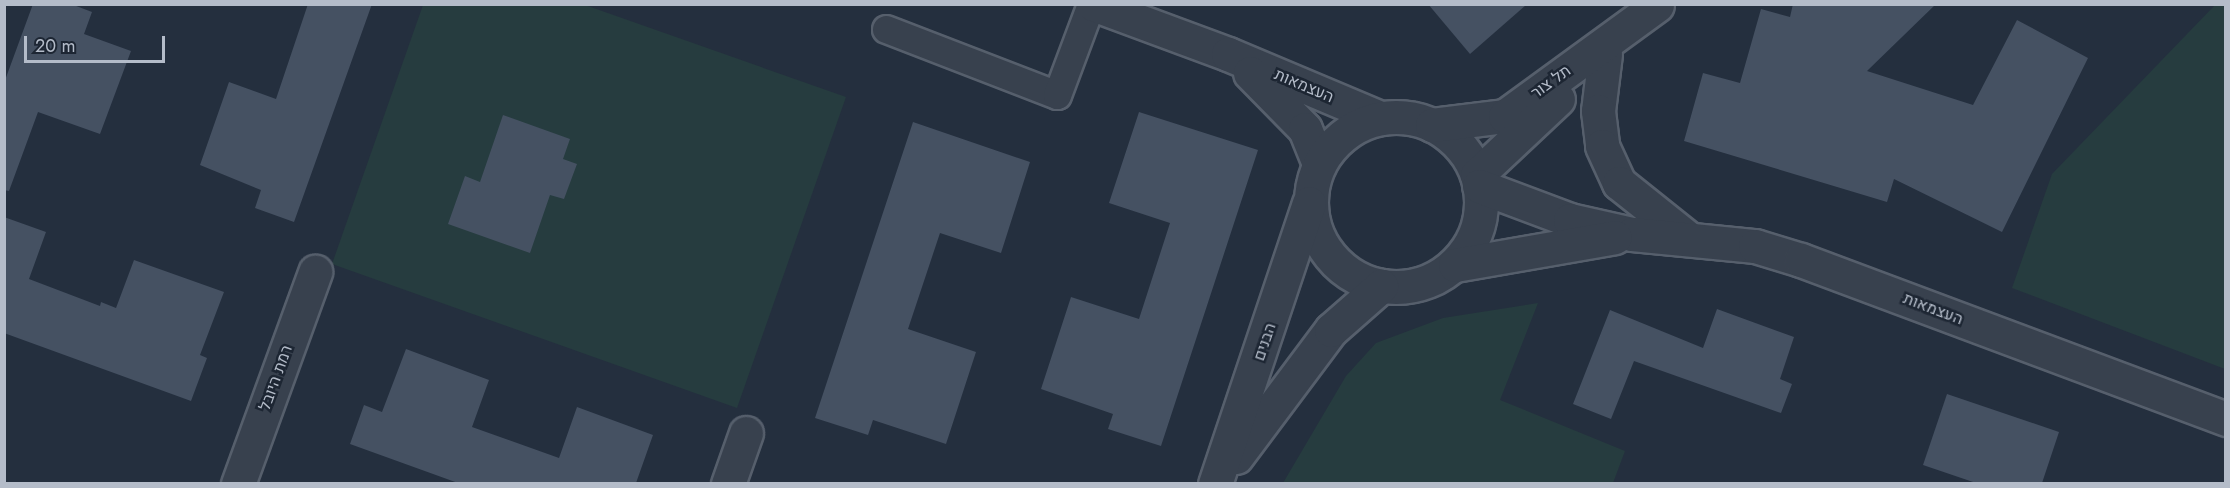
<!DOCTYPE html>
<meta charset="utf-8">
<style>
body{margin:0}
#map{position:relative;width:2230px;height:488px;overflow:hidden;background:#242f3e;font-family:Jost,Heebo,sans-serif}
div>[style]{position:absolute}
.green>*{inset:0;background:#263c3f}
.building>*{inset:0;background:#455162}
.roads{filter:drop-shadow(2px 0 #565f6c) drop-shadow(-2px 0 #565f6c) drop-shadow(0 2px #565f6c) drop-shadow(0 -2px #565f6c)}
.service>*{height:27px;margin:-13.5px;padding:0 13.5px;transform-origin:13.5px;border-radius:13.5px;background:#38414e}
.minor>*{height:33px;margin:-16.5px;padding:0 16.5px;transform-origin:16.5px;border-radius:16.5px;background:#38414e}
.tertiary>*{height:33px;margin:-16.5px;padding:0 16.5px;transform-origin:16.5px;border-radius:16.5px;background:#38414e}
.tertiary>.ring{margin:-16.5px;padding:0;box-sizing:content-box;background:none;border:33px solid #38414e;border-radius:50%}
span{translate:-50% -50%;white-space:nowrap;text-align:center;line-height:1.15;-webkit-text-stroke:5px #1d2633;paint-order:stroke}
.street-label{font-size:16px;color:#b4bcc9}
.frame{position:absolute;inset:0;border:6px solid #b4bcc9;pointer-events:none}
.scale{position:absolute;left:24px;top:36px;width:141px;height:27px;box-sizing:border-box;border:3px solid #b4bcc9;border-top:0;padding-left:8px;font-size:18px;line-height:21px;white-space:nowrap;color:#b4bcc9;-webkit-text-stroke:4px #1d2633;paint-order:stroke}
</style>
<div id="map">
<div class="green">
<div style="clip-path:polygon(423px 5px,585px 5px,846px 97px,737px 408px,332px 264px)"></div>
<div style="clip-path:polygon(2215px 5px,2226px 5px,2225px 369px,2012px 288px,2052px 174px)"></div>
<div style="clip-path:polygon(1538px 303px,1500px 400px,1625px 451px,1613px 483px,1283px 483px,1346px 376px,1376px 343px,1443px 318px)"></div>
</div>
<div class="building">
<div style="clip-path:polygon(33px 4px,71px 4px,92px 12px,84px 34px,131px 51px,100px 134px,38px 112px,9px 191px,4px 190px,4px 83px)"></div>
<div style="clip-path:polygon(308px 4px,372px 4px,294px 222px,255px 208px,261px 190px,200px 165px,229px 82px,276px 99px)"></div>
<div style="clip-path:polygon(1428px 4px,1527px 4px,1470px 54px)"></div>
<div style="clip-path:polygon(1793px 4px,1936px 4px,1867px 71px,1973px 105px,2017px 20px,2088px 58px,2002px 232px,1894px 179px,1887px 202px,1684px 141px,1703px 73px,1740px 83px,1761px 9px,1790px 17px)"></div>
<div style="clip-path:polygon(1139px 112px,1258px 150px,1161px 446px,1108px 429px,1113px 414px,1041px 389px,1071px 297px,1139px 319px,1170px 223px,1109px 203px)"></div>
<div style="clip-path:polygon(503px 115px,570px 139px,563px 159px,577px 164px,564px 199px,550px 195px,530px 253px,448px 224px,465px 176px,480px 182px)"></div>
<div style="clip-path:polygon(913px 122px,1030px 162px,1001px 253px,940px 233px,908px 329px,976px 352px,946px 444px,873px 420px,868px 435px,815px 418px)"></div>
<div style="clip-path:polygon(4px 217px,46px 232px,29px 279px,100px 306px,101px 302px,116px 308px,134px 260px,224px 292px,200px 355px,207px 358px,191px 401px,4px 333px)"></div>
<div style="clip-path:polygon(1717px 309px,1794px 337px,1780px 379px,1792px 384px,1781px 413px,1634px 361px,1611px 419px,1573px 404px,1610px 310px,1703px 348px)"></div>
<div style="clip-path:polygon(406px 349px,489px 380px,472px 427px,559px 458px,577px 407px,653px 435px,636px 483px,458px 483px,350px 444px,364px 405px,382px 412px)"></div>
<div style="clip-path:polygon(1947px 394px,2059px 432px,2042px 483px,1976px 483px,1923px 465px)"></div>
</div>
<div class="roads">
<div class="service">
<div style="left:886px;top:29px;width:183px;rotate:21.1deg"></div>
<div style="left:1057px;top:95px;width:97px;rotate:-69.5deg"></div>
</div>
<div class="minor">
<div style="left:238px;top:484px;width:226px;rotate:-70deg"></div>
<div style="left:728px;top:484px;width:54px;rotate:-70.6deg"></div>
</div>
<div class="tertiary">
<div style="left:1093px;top:4px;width:144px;rotate:20.3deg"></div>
<div style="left:1228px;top:54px;width:165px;rotate:22.8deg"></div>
<div style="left:1605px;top:54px;width:57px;rotate:97deg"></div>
<div style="left:1598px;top:111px;width:35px;rotate:83deg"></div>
<div style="left:1602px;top:146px;width:41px;rotate:65.3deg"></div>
<div style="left:1619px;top:183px;width:88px;rotate:38.6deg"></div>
<div style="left:1250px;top:73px;width:78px;rotate:45.5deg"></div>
<div style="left:1305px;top:129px;width:38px;rotate:68deg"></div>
<div class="ring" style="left:1311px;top:117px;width:137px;height:137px"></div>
<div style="left:1432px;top:125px;width:74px;rotate:-7deg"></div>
<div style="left:1505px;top:116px;width:188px;rotate:-36.1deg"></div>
<div style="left:1477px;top:175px;width:111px;rotate:-43.2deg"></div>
<div style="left:1479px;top:186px;width:97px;rotate:20.5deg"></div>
<div style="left:1570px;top:220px;width:64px;rotate:12.7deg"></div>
<div style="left:1632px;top:234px;width:124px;rotate:5.6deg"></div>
<div style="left:1755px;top:246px;width:48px;rotate:16.9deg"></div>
<div style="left:1801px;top:260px;width:454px;rotate:20.5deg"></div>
<div style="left:1455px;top:265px;width:162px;rotate:-9.9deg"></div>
<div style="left:1236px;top:457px;width:159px;rotate:-53.2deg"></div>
<div style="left:1331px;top:330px;width:67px;rotate:-41.3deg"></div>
<div style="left:1215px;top:484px;width:296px;rotate:-71.5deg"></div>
</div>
</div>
<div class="street-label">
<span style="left:1551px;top:82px;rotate:-36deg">תל צור</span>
<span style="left:1304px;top:86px;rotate:23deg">העצמאות</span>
<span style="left:1933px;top:309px;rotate:21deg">העצמאות</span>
<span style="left:1265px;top:342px;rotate:-71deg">הבנים</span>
<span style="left:276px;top:378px;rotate:-70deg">רמת היובל</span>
</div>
<div class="frame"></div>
<div class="scale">20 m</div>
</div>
